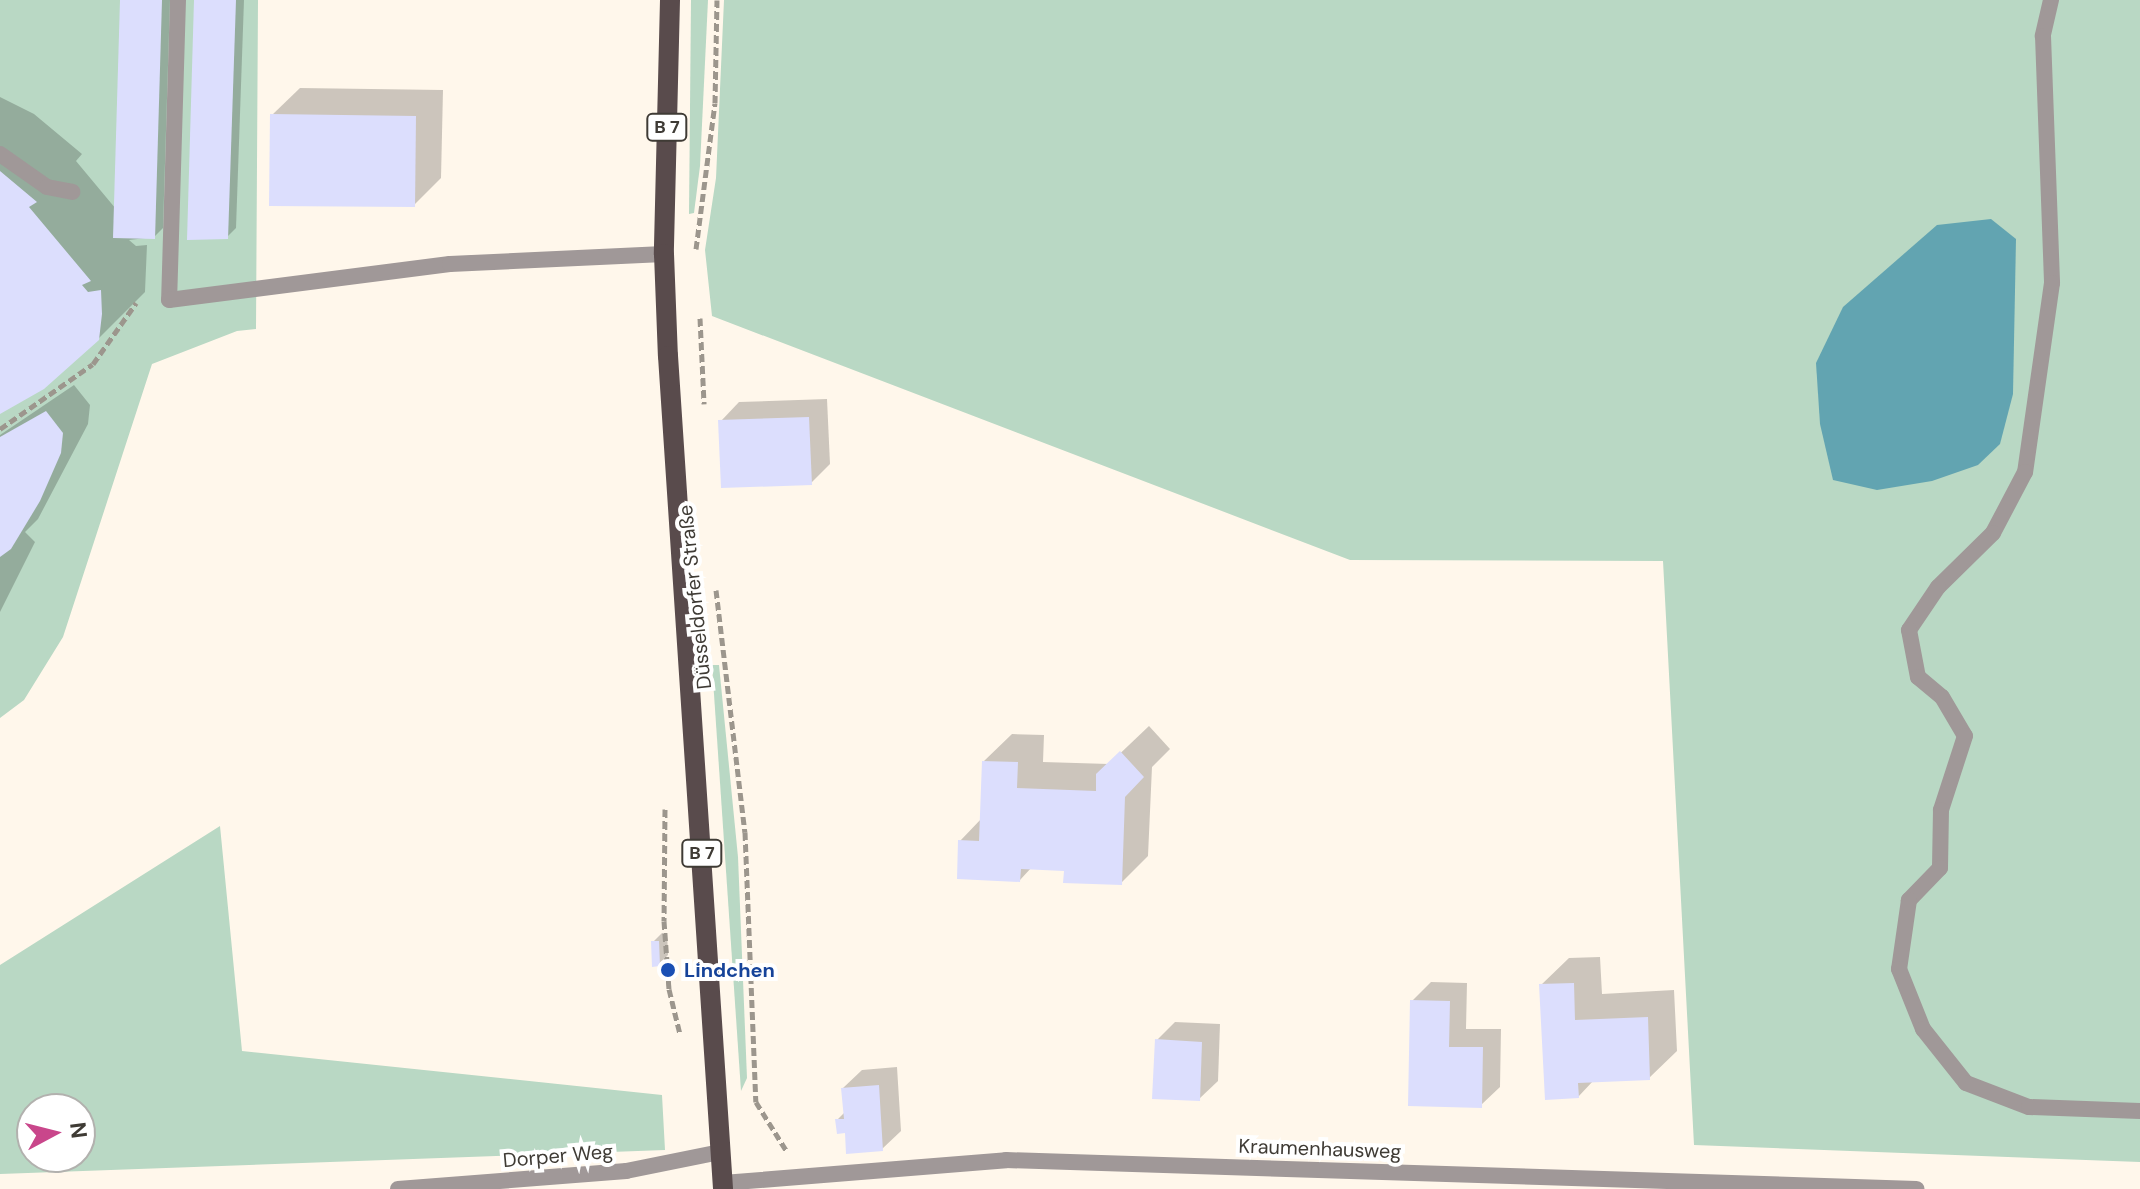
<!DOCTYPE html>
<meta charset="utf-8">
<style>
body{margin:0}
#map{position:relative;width:2140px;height:1189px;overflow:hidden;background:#fff7eb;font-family:"DM Sans",sans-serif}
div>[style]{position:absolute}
.green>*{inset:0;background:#b9d8c4}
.water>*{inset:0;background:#62a4b1}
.shadow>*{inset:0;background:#0003}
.building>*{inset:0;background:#dcdefd}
.path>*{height:5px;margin-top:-2.5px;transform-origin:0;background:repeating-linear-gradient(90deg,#9c968d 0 8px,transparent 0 12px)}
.lane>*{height:16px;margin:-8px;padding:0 8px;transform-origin:8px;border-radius:8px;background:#a09898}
.street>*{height:16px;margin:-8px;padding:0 8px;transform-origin:8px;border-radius:8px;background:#a09898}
.primary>*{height:20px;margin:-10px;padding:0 10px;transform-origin:10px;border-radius:10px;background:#594b4c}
.dots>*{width:22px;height:22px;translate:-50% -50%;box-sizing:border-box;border:4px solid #fff;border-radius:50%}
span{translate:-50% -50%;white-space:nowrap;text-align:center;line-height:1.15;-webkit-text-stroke:8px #fff;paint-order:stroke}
.shield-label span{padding:2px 6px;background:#fff;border:2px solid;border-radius:6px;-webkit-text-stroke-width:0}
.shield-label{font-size:18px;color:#3f3b35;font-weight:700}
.street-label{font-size:20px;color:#3f3b35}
.transit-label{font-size:20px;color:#164399;font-weight:700}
.left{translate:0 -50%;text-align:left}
.north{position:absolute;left:16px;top:1093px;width:80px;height:80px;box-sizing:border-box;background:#fff;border:2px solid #b2b1ae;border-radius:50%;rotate:83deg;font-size:22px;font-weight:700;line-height:32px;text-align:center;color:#3f3b35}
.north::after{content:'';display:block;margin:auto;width:28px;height:36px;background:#c9468b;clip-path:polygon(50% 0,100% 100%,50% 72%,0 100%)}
</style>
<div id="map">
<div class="green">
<div style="clip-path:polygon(0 0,258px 0,256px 329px,237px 331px,152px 364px,63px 637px,24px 700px,0 718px)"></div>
<div style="clip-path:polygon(691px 0,708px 0,700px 166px,694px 213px,689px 214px)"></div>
<div style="clip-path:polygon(724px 0,2140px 0,2140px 1162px,1694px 1145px,1663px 561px,1350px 560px,712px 316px,705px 250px,716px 178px)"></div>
<div style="clip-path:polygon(712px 665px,719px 665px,738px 857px,747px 1078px,741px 1091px)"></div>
<div style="clip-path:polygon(evenodd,220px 826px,242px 1051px,662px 1095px,665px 1150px,0 1174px,0 965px,220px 826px,32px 1109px,80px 1109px,80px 1157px,32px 1157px,32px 1109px)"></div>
</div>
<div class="water">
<div style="clip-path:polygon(1991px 219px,2016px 239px,2013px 394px,2000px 444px,1978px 465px,1932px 481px,1877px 490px,1833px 480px,1820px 424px,1816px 363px,1843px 307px,1937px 225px)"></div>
</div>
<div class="shadow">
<div style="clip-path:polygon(122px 0,170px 0,163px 228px,154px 237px,129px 240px,136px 246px,147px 245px,145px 292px,98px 339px,0 411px,0 97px,34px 114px,82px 154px,76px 161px,116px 209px)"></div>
<div style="clip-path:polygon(196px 0,244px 0,236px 228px,227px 237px)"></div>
<div style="clip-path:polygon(300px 88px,443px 90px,441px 178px,414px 205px,272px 115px)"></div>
<div style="clip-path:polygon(74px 385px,90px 405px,88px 424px,38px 519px,25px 532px,35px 542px,0 612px,0 435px)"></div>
<div style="clip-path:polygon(827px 399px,830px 464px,811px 483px,721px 421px,739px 402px)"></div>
<div style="clip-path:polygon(1149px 726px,1170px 749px,1152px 767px,1148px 856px,1121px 883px,1066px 869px,1032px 867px,1020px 880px,960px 841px,982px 818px,984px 761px,1012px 734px,1044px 735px,1043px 762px,1109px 764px)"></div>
<div style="clip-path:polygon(662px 933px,667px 933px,668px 955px,659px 964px,653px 942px)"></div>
<div style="clip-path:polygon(1600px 957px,1602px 994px,1674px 990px,1677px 1051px,1649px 1078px,1594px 1080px,1578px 1097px,1541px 985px,1569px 958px)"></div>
<div style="clip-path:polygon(1431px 982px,1467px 983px,1466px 1029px,1501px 1029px,1500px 1087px,1481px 1105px,1412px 1001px)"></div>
<div style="clip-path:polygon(1175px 1022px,1220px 1024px,1218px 1081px,1199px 1099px,1157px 1040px)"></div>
<div style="clip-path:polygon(897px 1067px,901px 1131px,882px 1149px,847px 1131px,837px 1120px,845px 1112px,843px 1088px,862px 1070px)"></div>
</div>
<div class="building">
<div style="clip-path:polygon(120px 0,162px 0,155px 239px,113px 238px)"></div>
<div style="clip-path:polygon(194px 0,236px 0,228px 239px,187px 240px)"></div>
<div style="clip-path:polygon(270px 114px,416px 116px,415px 207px,269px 206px)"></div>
<div style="clip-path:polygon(0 171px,37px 202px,29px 207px,91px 281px,82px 285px,88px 292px,101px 290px,102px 314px,99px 340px,44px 389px,0 414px)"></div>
<div style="clip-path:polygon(46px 411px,63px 433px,61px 453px,40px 501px,11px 549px,0 557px,0 437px)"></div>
<div style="clip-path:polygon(809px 417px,812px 485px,721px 488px,718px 420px)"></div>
<div style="clip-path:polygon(1120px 751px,1144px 777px,1125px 797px,1122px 885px,1063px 883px,1064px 871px,1021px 869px,1020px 882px,957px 879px,958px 840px,979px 841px,982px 761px,1018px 762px,1017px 788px,1096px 791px,1096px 774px)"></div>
<div style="clip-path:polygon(651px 941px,659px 941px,660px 966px,652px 967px)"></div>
<div style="clip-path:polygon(1574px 983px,1575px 1020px,1648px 1017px,1650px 1080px,1578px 1083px,1579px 1098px,1545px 1100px,1539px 984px)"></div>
<div style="clip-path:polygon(1410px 1000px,1450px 1001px,1449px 1047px,1483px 1047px,1482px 1108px,1408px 1106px)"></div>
<div style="clip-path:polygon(1155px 1039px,1202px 1042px,1200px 1101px,1152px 1099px)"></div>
<div style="clip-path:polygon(879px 1085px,883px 1151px,846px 1154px,845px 1133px,837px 1134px,835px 1119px,844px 1119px,841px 1088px)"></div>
</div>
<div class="path">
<div style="left:696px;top:249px;width:147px;rotate:-82.6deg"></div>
<div style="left:715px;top:103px;width:103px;rotate:-88.9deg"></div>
<div style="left:700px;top:318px;width:86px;rotate:87.3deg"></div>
<div style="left:0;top:429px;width:113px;rotate:-35deg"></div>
<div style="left:93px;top:364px;width:75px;rotate:-54.8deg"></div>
<div style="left:716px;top:590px;width:244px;rotate:83.2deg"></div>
<div style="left:745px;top:832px;width:270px;rotate:87.7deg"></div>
<div style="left:756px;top:1102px;width:57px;rotate:58deg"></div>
<div style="left:665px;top:809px;width:112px;rotate:90.5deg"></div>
<div style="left:664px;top:921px;width:68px;rotate:85.8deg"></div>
<div style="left:669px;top:989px;width:46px;rotate:76.3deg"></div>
</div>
<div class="lane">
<div style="left:178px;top:0;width:300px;rotate:91.7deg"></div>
<div style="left:169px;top:300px;width:283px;rotate:-7.3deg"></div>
<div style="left:450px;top:264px;width:214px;rotate:-2.7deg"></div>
<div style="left:2051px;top:0;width:37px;rotate:103deg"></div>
<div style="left:2043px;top:36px;width:247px;rotate:87.9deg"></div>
<div style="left:2052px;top:283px;width:191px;rotate:98.1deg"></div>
<div style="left:2025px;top:472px;width:69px;rotate:117.7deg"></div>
<div style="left:1993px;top:533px;width:77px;rotate:135.5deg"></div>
<div style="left:1938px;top:587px;width:52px;rotate:124deg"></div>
<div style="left:1909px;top:630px;width:48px;rotate:79.2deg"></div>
<div style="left:1918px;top:677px;width:31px;rotate:40deg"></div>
<div style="left:1942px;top:697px;width:45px;rotate:59.5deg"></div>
<div style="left:1965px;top:736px;width:78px;rotate:108deg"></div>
<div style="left:1941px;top:810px;width:58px;rotate:91deg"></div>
<div style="left:1940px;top:868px;width:45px;rotate:134.1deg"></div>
<div style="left:1909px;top:900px;width:70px;rotate:98.2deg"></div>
<div style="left:1899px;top:969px;width:65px;rotate:68.2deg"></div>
<div style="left:1923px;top:1029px;width:69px;rotate:51.5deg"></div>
<div style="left:1966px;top:1083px;width:67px;rotate:20.9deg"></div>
<div style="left:2029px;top:1107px;width:111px;rotate:2.1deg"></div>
<div style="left:0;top:154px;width:57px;rotate:35.1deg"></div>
<div style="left:47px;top:187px;width:26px;rotate:11deg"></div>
<div style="left:723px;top:1183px;width:284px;rotate:-4.6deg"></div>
<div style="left:1006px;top:1160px;width:911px;rotate:1.82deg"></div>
</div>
<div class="street">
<div style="left:398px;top:1189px;width:229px;rotate:-4.5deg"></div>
<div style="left:626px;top:1171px;width:96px;rotate:-11.4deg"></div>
</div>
<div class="primary">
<div style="left:670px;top:0;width:254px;rotate:91.4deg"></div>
<div style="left:664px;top:254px;width:102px;rotate:87.8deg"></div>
<div style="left:668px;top:356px;width:835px;rotate:86.22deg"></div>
</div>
<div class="dots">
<div style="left:668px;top:970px;background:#1a4fb4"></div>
</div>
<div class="shield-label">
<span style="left:667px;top:127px">B 7</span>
<span style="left:702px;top:853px">B 7</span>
</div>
<div class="street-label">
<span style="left:695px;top:597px;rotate:-96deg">Düsseldorfer Straße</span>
<span style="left:1320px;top:1149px;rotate:2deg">Kraumenhausweg</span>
<span style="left:558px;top:1156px;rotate:-5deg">Dorper Weg</span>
</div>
<div class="transit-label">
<span class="left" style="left:684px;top:970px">Lindchen</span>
</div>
<div class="north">N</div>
</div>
